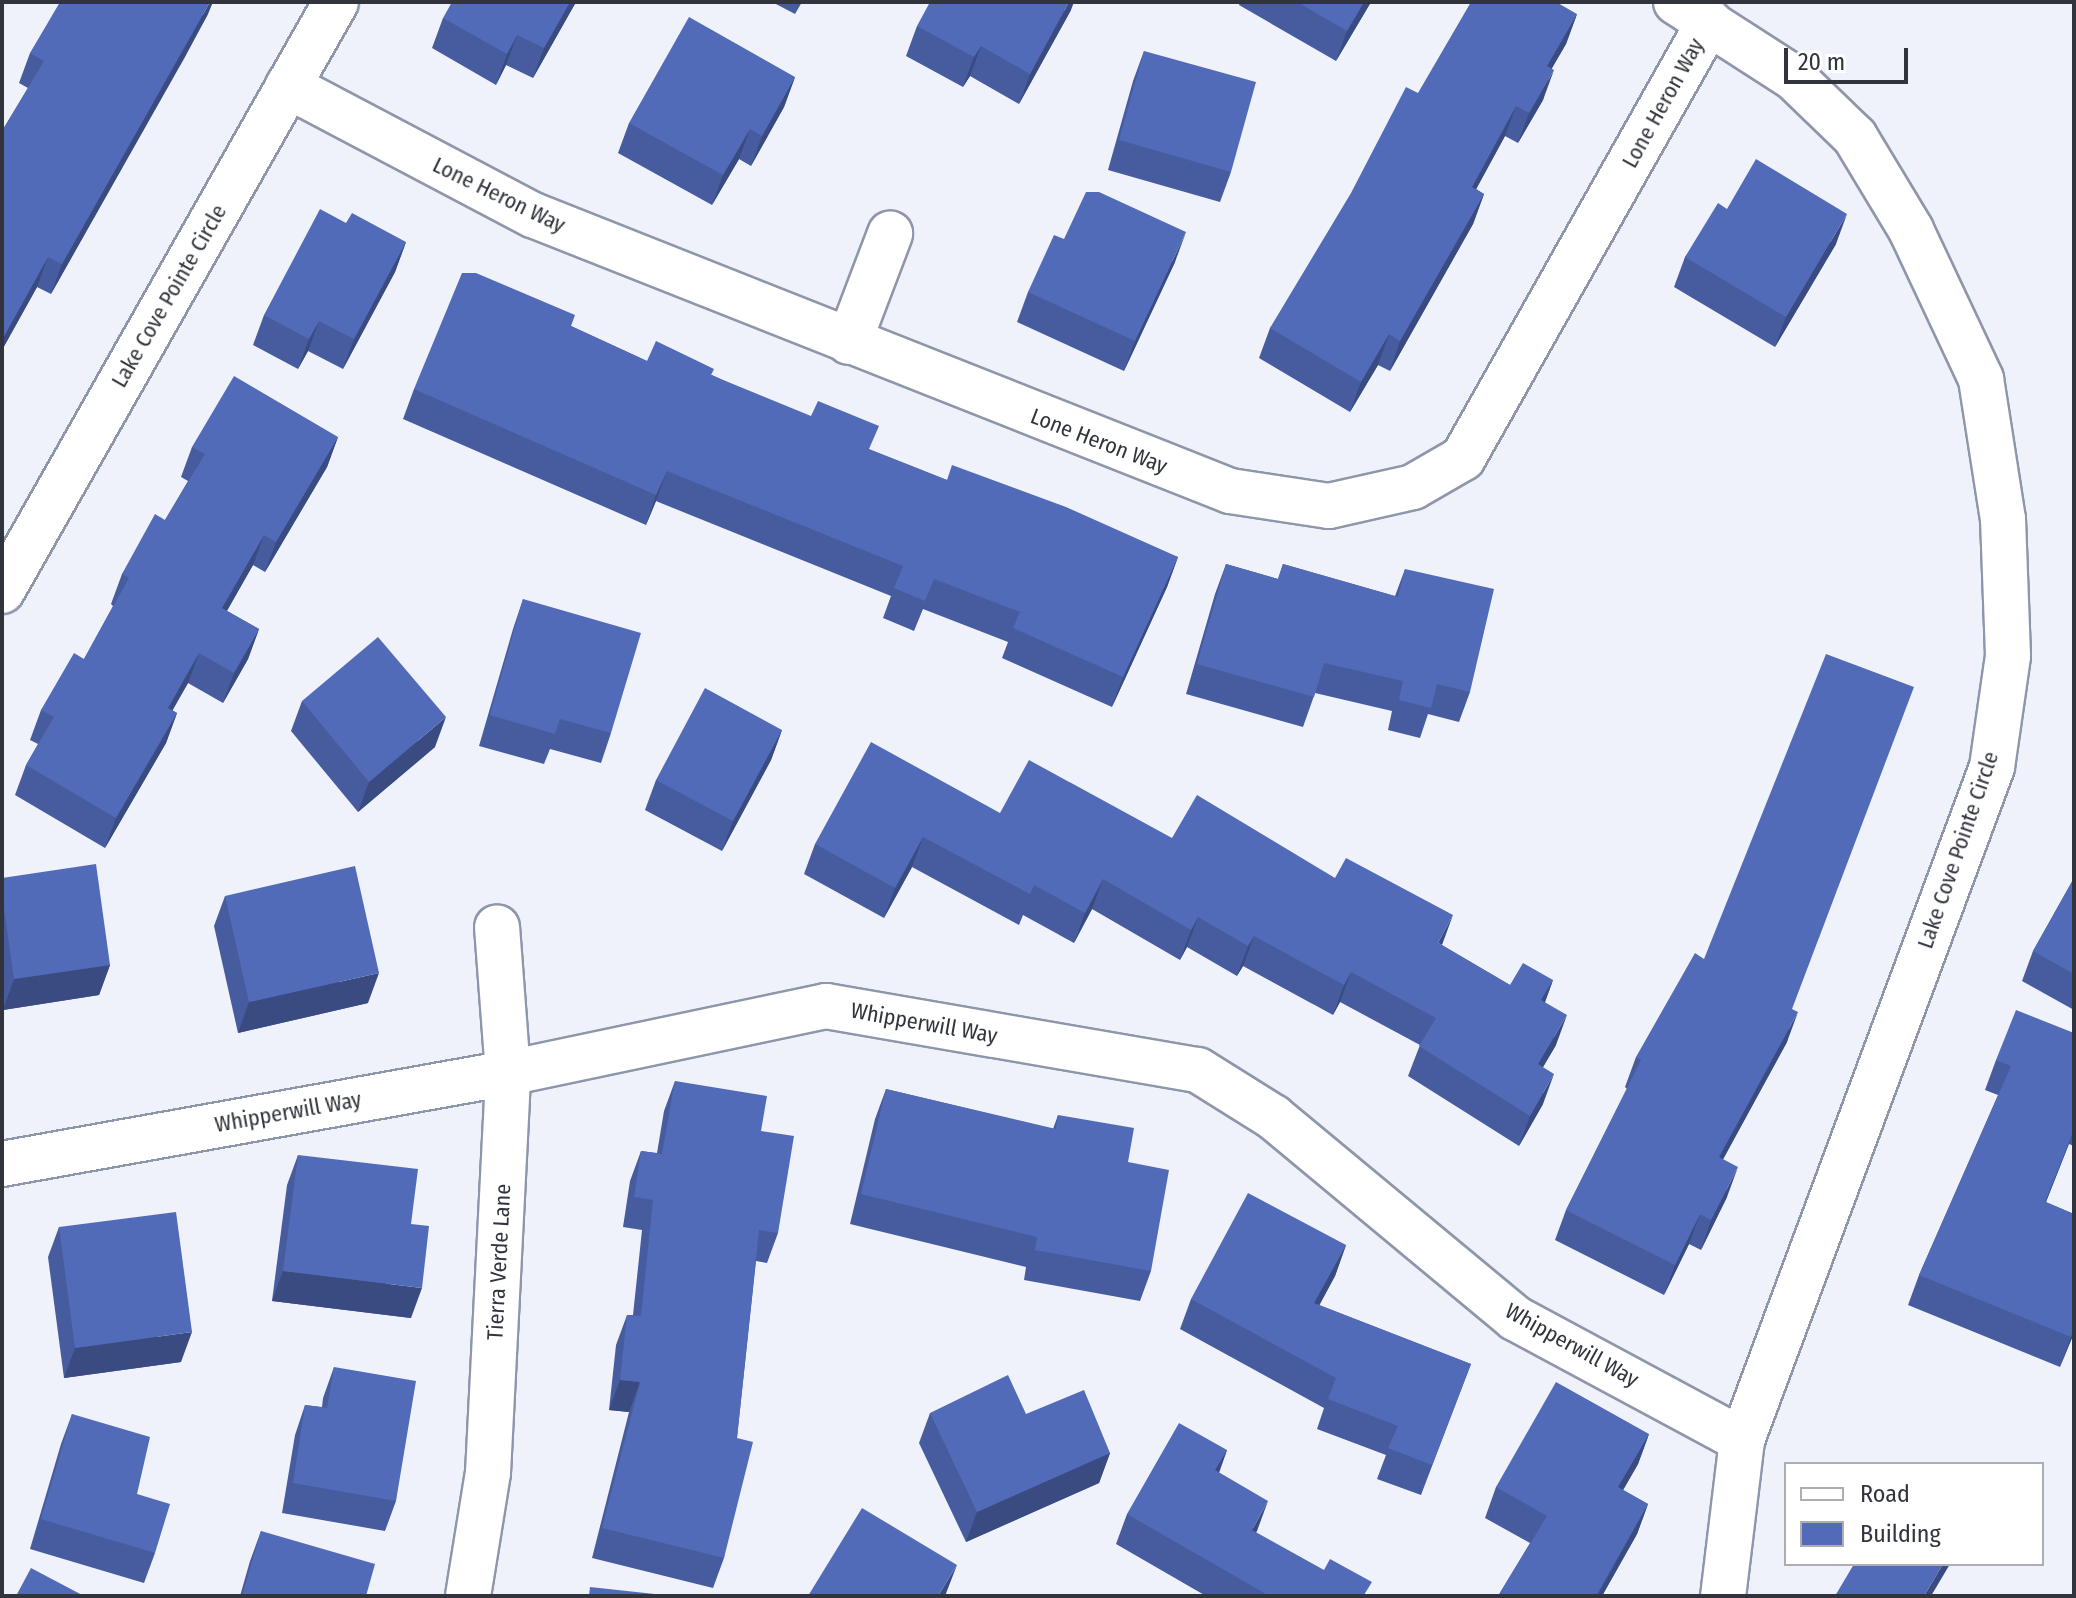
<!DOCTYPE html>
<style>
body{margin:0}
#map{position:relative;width:2076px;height:1598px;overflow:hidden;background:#eff2fb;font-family:"Fira Sans Condensed",sans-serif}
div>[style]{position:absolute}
.roads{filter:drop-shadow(2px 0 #8e96aa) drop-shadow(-2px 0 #8e96aa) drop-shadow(0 2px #8e96aa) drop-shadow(0 -2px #8e96aa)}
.minor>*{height:44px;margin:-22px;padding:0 22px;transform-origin:22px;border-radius:22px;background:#fff}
.wall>*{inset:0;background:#475c9e}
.shaded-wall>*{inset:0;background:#394b81}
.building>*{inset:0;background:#526bb8}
span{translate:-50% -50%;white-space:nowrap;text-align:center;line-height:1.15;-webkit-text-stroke:8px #fff;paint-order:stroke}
.street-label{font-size:22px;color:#31343d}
.frame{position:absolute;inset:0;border:4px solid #31343d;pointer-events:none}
.legend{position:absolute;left:1784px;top:1462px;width:260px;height:104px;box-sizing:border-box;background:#fff;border:2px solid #adaeb1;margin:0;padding:10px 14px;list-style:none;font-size:24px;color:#31343d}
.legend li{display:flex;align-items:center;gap:16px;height:40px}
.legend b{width:40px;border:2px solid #adaeb1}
.scale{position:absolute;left:1784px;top:48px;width:124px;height:36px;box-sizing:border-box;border:4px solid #31343d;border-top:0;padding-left:10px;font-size:24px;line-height:28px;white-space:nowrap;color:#31343d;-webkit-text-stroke:6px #fff;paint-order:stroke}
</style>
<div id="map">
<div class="roads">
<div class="minor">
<div style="left:1676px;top:2px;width:140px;rotate:32.8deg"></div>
<div style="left:1794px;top:78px;width:85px;rotate:44deg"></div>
<div style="left:1855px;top:137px;width:109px;rotate:58.9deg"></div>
<div style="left:1911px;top:230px;width:165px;rotate:64.8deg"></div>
<div style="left:1981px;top:379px;width:142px;rotate:81.1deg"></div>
<div style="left:2003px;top:519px;width:137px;rotate:87.9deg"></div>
<div style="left:2008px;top:656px;width:112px;rotate:98.2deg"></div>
<div style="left:1992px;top:767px;width:718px;rotate:110.38deg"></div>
<div style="left:1742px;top:1440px;width:157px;rotate:96.9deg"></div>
<div style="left:288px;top:86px;width:277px;rotate:27.8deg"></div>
<div style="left:533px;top:215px;width:750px;rotate:21.6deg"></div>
<div style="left:1230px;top:491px;width:100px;rotate:8.6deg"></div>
<div style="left:1329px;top:506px;width:86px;rotate:-12.7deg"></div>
<div style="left:1413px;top:487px;width:58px;rotate:-30.1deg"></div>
<div style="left:1463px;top:458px;width:501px;rotate:-60.57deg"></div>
<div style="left:849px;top:342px;width:116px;rotate:-69.2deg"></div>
<div style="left:2px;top:591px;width:677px;rotate:-60.44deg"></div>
<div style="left:2px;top:1164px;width:514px;rotate:-10.2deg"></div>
<div style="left:508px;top:1073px;width:325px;rotate:-11.9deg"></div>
<div style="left:826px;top:1006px;width:377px;rotate:9.8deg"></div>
<div style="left:1198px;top:1070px;width:89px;rotate:32.1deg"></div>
<div style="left:1273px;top:1117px;width:315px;rotate:39.7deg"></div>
<div style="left:1515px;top:1318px;width:258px;rotate:28.3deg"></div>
<div style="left:468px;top:1596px;width:125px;rotate:-80.8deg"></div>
<div style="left:488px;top:1473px;width:400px;rotate:-87.1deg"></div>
<div style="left:508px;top:1073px;width:146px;rotate:-94.3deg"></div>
</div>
</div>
<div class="wall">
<div style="clip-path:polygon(576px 2px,533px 78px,506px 65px,496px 85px,432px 48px,443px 18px)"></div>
<div style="clip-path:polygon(772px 2px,802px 2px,795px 14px)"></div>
<div style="clip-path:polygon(1240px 2px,1371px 2px,1336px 61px,1239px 5px)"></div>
<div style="clip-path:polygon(1071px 10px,1019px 104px,970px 76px,963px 87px,906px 56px,917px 26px)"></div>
<div style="clip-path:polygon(208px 14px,51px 294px,37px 287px,2px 350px,2px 131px,28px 88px,19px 83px,30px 53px)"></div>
<div style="clip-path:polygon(1577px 14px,1566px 44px,1551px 69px,1543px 100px,1518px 143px,1505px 136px,1476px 189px,1484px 194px,1473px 224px,1390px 371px,1378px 365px,1350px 412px,1259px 358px,1270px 328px)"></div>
<div style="clip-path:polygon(1144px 51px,1231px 172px,1220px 202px,1108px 170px,1133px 81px)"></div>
<div style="clip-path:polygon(795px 77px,784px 107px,751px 166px,739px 159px,712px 205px,618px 153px,629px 123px)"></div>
<div style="clip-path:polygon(1727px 209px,1836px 244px,1775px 347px,1674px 287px,1685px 257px)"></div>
<div style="clip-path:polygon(1064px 239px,1175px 262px,1124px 371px,1017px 322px,1028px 292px)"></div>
<div style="clip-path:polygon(406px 242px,395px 272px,343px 369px,308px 351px,298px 369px,253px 345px,264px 315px)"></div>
<div style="clip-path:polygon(571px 326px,647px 361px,712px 375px,870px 450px,947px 480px,1178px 557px,1167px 587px,1112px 707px,1002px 658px,1008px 642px,923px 609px,914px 631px,883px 618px,891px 596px,656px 501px,646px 525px,403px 419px,414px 389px)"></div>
<div style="clip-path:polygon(338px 437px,327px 467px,265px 572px,253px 565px,227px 611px,259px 629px,248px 659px,223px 703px,188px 683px,172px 710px,177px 713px,166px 743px,105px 848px,15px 795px,26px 765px,38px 744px,30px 740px,41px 710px,84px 659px,113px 606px,111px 604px,122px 574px,165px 520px,188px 481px,181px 477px,192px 447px)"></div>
<div style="clip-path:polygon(1226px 564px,1278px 579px,1283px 564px,1395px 596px,1405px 569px,1470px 692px,1459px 722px,1428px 714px,1420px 738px,1388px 730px,1392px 711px,1315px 693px,1303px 727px,1186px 694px,1215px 594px)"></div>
<div style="clip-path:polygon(523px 599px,611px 733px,601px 763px,550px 749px,544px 764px,479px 746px,513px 629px)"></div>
<div style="clip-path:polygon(302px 701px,435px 747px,358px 812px,291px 731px)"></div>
<div style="clip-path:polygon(782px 730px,771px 760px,722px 851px,645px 810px,656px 780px)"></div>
<div style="clip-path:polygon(1000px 813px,1172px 838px,1442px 945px,1510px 985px,1553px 980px,1545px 1002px,1556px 1045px,1543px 1067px,1543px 1104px,1519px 1146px,1408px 1076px,1420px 1045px,1340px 1002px,1333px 1015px,1243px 966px,1237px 976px,1187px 947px,1180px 960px,1092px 909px,1074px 943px,1023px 915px,1019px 925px,912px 867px,884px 918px,804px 874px,815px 844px)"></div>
<div style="clip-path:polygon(2074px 878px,2074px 1010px,2022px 981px,2033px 951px)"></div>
<div style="clip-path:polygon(2px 894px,110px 965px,99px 995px,3px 1010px)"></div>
<div style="clip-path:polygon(225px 896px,368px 1003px,238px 1033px,214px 926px)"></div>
<div style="clip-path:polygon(1792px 1009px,1787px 1042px,1723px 1159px,1727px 1197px,1701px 1250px,1689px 1244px,1664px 1295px,1555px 1240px,1566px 1210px,1627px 1089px,1625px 1087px,1636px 1057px)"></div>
<div style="clip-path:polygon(2074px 1033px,2074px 1146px,2069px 1144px,2046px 1202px,2074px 1214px,2074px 1333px,2060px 1367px,1908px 1305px,1919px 1275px,1998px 1095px,1985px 1090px,1996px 1060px)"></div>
<div style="clip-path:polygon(675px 1081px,761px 1131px,778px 1233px,767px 1263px,756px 1261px,724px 1558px,713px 1588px,592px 1558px,629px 1412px,609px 1410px,616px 1345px,627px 1315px,633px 1315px,642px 1230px,623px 1227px,630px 1181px,641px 1151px,657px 1153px,664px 1111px)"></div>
<div style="clip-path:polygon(886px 1089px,1053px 1129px,1058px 1115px,1128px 1162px,1151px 1271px,1140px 1301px,1024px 1280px,1026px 1267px,850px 1224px,875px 1119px)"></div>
<div style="clip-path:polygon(298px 1155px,411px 1318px,272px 1301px,287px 1185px)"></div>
<div style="clip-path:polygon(59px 1227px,181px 1362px,64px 1378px,48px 1257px)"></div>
<div style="clip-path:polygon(1346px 1245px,1335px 1276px,1319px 1305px,1471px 1364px,1421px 1495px,1377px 1479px,1386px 1455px,1317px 1429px,1324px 1408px,1180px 1329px,1191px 1299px)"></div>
<div style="clip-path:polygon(334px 1367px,396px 1501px,385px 1531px,282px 1513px,295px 1435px,305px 1405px,322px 1407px,323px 1398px)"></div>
<div style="clip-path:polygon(930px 1413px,1026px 1414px,1110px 1453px,1099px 1483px,966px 1542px,919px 1443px)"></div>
<div style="clip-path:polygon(72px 1414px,137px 1494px,155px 1553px,144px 1583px,30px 1549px,61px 1444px)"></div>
<div style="clip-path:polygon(1649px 1434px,1638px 1464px,1623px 1490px,1648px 1504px,1637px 1534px,1602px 1596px,1498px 1596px,1530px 1543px,1485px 1518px,1496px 1487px)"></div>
<div style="clip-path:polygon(1227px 1450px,1219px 1473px,1256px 1533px,1367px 1596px,1206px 1596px,1116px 1544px,1127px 1514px)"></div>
<div style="clip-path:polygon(261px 1531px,366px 1596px,240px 1596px,250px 1561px)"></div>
</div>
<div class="shaded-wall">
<div style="clip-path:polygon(210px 2px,213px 2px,208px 14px,185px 57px,51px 294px,62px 264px)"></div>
<div style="clip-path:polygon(570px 2px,576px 2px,533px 78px,544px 48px)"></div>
<div style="clip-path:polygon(1069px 2px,1074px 2px,1071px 10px,1019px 104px,1030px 74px)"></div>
<div style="clip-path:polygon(1364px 2px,1371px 2px,1336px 61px,1347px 31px)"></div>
<div style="clip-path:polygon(1577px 14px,1566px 44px,1536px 96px,1547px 66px)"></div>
<div style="clip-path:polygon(517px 35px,506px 65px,496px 85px,507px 54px)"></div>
<div style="clip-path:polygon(981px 46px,970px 76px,963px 87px,974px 57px)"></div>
<div style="clip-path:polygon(1554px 70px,1543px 100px,1518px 143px,1529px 113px)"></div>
<div style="clip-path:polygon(795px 77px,784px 107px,751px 166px,762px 136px)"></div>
<div style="clip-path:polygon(1516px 106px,1505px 136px,1461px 217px,1472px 187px)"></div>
<div style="clip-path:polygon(750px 129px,739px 159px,712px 205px,723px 175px)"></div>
<div style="clip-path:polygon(1484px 194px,1473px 224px,1390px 371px,1400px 341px)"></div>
<div style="clip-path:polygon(1847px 214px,1836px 244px,1775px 347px,1786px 317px)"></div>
<div style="clip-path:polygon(1186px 232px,1175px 262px,1124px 371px,1135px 341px)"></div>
<div style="clip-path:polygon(406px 242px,395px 272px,343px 369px,354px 339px)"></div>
<div style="clip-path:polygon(48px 257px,37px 287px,2px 350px,2px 340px)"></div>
<div style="clip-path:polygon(319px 321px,308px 351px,298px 369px,309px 339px)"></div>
<div style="clip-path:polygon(1389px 334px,1378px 365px,1350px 412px,1361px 382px)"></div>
<div style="clip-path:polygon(338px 437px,327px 467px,265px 572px,276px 542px)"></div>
<div style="clip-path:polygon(667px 471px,656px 501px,646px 525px,656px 495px)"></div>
<div style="clip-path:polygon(264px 535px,253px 565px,211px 638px,222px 608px)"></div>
<div style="clip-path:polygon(1178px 557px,1167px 587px,1112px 707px,1123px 677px)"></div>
<div style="clip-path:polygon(259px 629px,248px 659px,223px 703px,234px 673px)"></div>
<div style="clip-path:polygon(199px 653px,188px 683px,157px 738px,168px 708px)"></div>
<div style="clip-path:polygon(177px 713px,166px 743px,105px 848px,116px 818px)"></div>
<div style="clip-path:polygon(446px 717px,435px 747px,358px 812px,369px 782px)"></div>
<div style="clip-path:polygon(782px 730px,771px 760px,722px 851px,733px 821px)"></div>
<div style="clip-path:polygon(923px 837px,912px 867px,884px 918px,895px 888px)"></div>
<div style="clip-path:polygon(1103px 879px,1092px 909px,1074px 943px,1085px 913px)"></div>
<div style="clip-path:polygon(1453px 915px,1442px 945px,1438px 943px)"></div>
<div style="clip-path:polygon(1198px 917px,1187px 947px,1180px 960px,1191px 930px)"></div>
<div style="clip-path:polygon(1254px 936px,1243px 966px,1237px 976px,1248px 946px)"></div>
<div style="clip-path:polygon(110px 965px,99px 995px,3px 1010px,14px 979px)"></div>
<div style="clip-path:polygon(1351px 972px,1340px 1002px,1333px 1015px,1344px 985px)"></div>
<div style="clip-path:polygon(379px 973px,368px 1003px,238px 1033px,249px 1002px)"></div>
<div style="clip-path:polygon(1553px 980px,1542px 1010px,1541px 1000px)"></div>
<div style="clip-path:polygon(1798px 1012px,1787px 1042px,1708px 1187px,1719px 1157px)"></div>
<div style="clip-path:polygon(1567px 1015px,1556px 1045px,1527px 1094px,1538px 1064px)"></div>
<div style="clip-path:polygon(1554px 1074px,1543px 1104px,1519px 1146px,1530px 1116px)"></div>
<div style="clip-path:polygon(2074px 1131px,2034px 1232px,2045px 1202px)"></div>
<div style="clip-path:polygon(1738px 1167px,1727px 1197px,1701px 1250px,1711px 1220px)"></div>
<div style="clip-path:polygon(1700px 1214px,1689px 1244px,1664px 1295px,1675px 1265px)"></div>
<div style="clip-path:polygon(1346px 1245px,1335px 1276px,1304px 1334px,1314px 1303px)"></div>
<div style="clip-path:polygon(283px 1271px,422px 1288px,411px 1318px,272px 1301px)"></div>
<div style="clip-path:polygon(2074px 1329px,2074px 1333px,2060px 1367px)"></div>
<div style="clip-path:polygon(192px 1332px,181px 1362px,64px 1378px,75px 1348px)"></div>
<div style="clip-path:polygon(620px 1380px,640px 1382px,629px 1412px,609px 1410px)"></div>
<div style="clip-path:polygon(1649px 1434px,1638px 1464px,1607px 1518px,1618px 1487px)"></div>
<div style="clip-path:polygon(1227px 1450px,1216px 1480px,1215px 1470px)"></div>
<div style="clip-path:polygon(1110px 1453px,1099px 1483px,966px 1542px,977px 1512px)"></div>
<div style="clip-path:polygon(1268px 1501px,1257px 1531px,1241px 1561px,1252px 1530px)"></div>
<div style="clip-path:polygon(1648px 1504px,1637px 1534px,1602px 1596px,1597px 1596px)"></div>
<div style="clip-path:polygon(1943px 1564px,1950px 1564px,1931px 1596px,1924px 1596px)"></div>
<div style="clip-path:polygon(957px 1565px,945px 1596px,938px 1596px)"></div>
</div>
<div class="building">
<div style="clip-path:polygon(60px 2px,210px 2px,62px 264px,48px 257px,2px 340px,2px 131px,44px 61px,30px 53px)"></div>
<div style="clip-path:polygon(452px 2px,570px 2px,544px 48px,517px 35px,507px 54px,443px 18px)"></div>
<div style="clip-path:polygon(930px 2px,1069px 2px,1030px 74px,981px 46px,974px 57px,917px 26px)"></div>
<div style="clip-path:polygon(1297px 2px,1364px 2px,1347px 31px)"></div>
<div style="clip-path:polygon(1471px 2px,1556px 2px,1577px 14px,1547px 66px,1554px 70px,1529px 113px,1516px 106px,1472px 187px,1484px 194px,1400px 341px,1389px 334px,1361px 382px,1270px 328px,1351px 193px,1406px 87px,1418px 93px)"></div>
<div style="clip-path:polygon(689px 17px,795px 77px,762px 136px,750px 129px,723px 175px,629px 123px)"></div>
<div style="clip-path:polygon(1144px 51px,1256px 82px,1231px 172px,1119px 140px)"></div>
<div style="clip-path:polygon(1756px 159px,1847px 214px,1786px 317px,1685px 257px,1718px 203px,1727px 209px)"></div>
<div style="clip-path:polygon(1086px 192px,1099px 192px,1186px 232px,1135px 341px,1028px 292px,1054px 235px,1064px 239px)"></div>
<div style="clip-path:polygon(320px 209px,346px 223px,352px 213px,406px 242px,354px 339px,319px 321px,309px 339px,264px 315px)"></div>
<div style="clip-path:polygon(462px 273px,476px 273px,575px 315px,571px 326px,647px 361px,656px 341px,714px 369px,711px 375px,811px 416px,818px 401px,879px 426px,869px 449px,947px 480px,952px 465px,1066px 507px,1178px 557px,1123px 677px,1013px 628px,1020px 612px,934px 579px,925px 601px,894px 588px,903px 566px,667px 471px,656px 495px,414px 389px)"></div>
<div style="clip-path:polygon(234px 376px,338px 437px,276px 542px,264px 535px,222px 608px,259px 629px,234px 673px,199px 653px,168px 708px,177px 713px,116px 818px,26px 765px,54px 717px,41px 710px,74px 653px,84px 659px,129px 578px,122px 574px,155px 514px,165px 520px,205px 454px,192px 447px)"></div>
<div style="clip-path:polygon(1226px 564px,1278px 579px,1283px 564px,1398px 597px,1405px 569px,1494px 589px,1470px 692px,1437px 684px,1431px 708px,1399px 700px,1403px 681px,1324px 663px,1314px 697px,1197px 664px)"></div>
<div style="clip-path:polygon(523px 599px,641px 633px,611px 733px,560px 719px,555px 734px,490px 715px)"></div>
<div style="clip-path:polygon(378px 637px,446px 717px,369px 782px,302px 701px)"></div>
<div style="clip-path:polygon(1826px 654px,1914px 687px,1792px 1009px,1798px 1012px,1719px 1157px,1738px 1167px,1711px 1220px,1700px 1214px,1675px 1265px,1566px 1210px,1641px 1060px,1636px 1057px,1695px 953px,1704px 959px)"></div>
<div style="clip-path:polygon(705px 688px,782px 730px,733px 821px,656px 780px)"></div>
<div style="clip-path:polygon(871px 742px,1000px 813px,1029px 760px,1172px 838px,1197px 795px,1335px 878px,1346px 858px,1453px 915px,1438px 943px,1510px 985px,1523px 963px,1553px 980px,1541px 1000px,1567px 1015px,1538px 1064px,1554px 1074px,1530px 1116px,1419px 1046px,1436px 1018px,1351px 972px,1344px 985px,1254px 936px,1248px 946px,1198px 917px,1191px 930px,1103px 879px,1085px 913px,1034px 885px,1030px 894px,923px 837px,895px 888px,815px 844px)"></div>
<div style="clip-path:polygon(96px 864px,110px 965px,14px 979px,2px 894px,2px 878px)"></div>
<div style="clip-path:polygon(355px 866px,379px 973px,249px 1002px,225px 896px)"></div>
<div style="clip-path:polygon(2074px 878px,2074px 974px,2033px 951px)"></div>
<div style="clip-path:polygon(2016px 1010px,2074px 1033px,2074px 1129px,2045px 1202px,2074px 1214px,2074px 1329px,2071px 1337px,1919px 1275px,2011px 1066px,1996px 1060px)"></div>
<div style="clip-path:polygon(675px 1081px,767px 1096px,761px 1131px,794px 1136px,778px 1233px,759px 1230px,737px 1438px,753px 1442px,724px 1558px,602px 1528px,640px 1382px,620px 1380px,627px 1315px,641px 1316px,653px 1200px,634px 1197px,641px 1151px,662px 1154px)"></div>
<div style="clip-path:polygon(886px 1089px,1056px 1129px,1058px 1115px,1134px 1128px,1128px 1162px,1169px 1170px,1151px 1271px,1035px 1250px,1037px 1237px,861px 1194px)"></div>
<div style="clip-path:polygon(298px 1155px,418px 1169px,411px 1224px,429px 1226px,422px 1288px,283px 1271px)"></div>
<div style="clip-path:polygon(1248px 1193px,1346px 1245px,1314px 1303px,1471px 1364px,1432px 1465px,1388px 1448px,1398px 1426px,1328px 1399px,1336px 1378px,1191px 1299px)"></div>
<div style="clip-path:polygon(176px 1212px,192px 1332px,75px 1348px,59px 1227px)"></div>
<div style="clip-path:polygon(334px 1367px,416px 1381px,396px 1501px,293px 1483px,305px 1405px,327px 1408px)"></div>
<div style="clip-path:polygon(1008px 1375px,1026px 1414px,1084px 1390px,1110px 1453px,977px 1512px,930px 1413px)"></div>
<div style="clip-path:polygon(1556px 1382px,1649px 1434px,1618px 1487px,1648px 1504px,1597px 1594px,1601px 1596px,1498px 1596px,1547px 1516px,1496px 1487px)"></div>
<div style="clip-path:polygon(72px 1414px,150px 1437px,137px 1494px,170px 1504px,155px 1553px,41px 1519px)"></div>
<div style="clip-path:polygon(1179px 1423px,1227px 1450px,1215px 1470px,1268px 1501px,1252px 1530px,1324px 1570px,1330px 1559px,1372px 1582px,1364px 1595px,1365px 1596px,1265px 1596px,1266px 1594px,1127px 1514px)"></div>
<div style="clip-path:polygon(862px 1508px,957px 1565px,938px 1596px,808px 1596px)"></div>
<div style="clip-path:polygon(261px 1531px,375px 1564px,366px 1596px,242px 1596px)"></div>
<div style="clip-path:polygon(1854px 1564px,1943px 1564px,1924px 1596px,1835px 1596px)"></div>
<div style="clip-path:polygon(31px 1568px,84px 1596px,16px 1596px)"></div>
<div style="clip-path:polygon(590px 1587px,673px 1596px,589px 1596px)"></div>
</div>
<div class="street-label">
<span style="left:1663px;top:103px;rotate:-61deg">Lone Heron Way</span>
<span style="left:499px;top:195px;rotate:26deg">Lone Heron Way</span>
<span style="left:169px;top:296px;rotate:-60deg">Lake Cove Pointe Circle</span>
<span style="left:1099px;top:441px;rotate:21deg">Lone Heron Way</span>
<span style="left:1958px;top:850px;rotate:-71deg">Lake Cove Pointe Circle</span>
<span style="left:924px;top:1023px;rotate:10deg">Whipperwill Way</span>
<span style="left:288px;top:1112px;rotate:-10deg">Whipperwill Way</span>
<span style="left:499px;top:1262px;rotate:-87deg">Tierra Verde Lane</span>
<span style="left:1572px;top:1345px;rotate:29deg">Whipperwill Way</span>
</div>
<div class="frame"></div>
<ul class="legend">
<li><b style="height:10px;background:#fff"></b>Road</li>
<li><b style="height:22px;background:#526bb8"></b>Building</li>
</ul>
<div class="scale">20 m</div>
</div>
